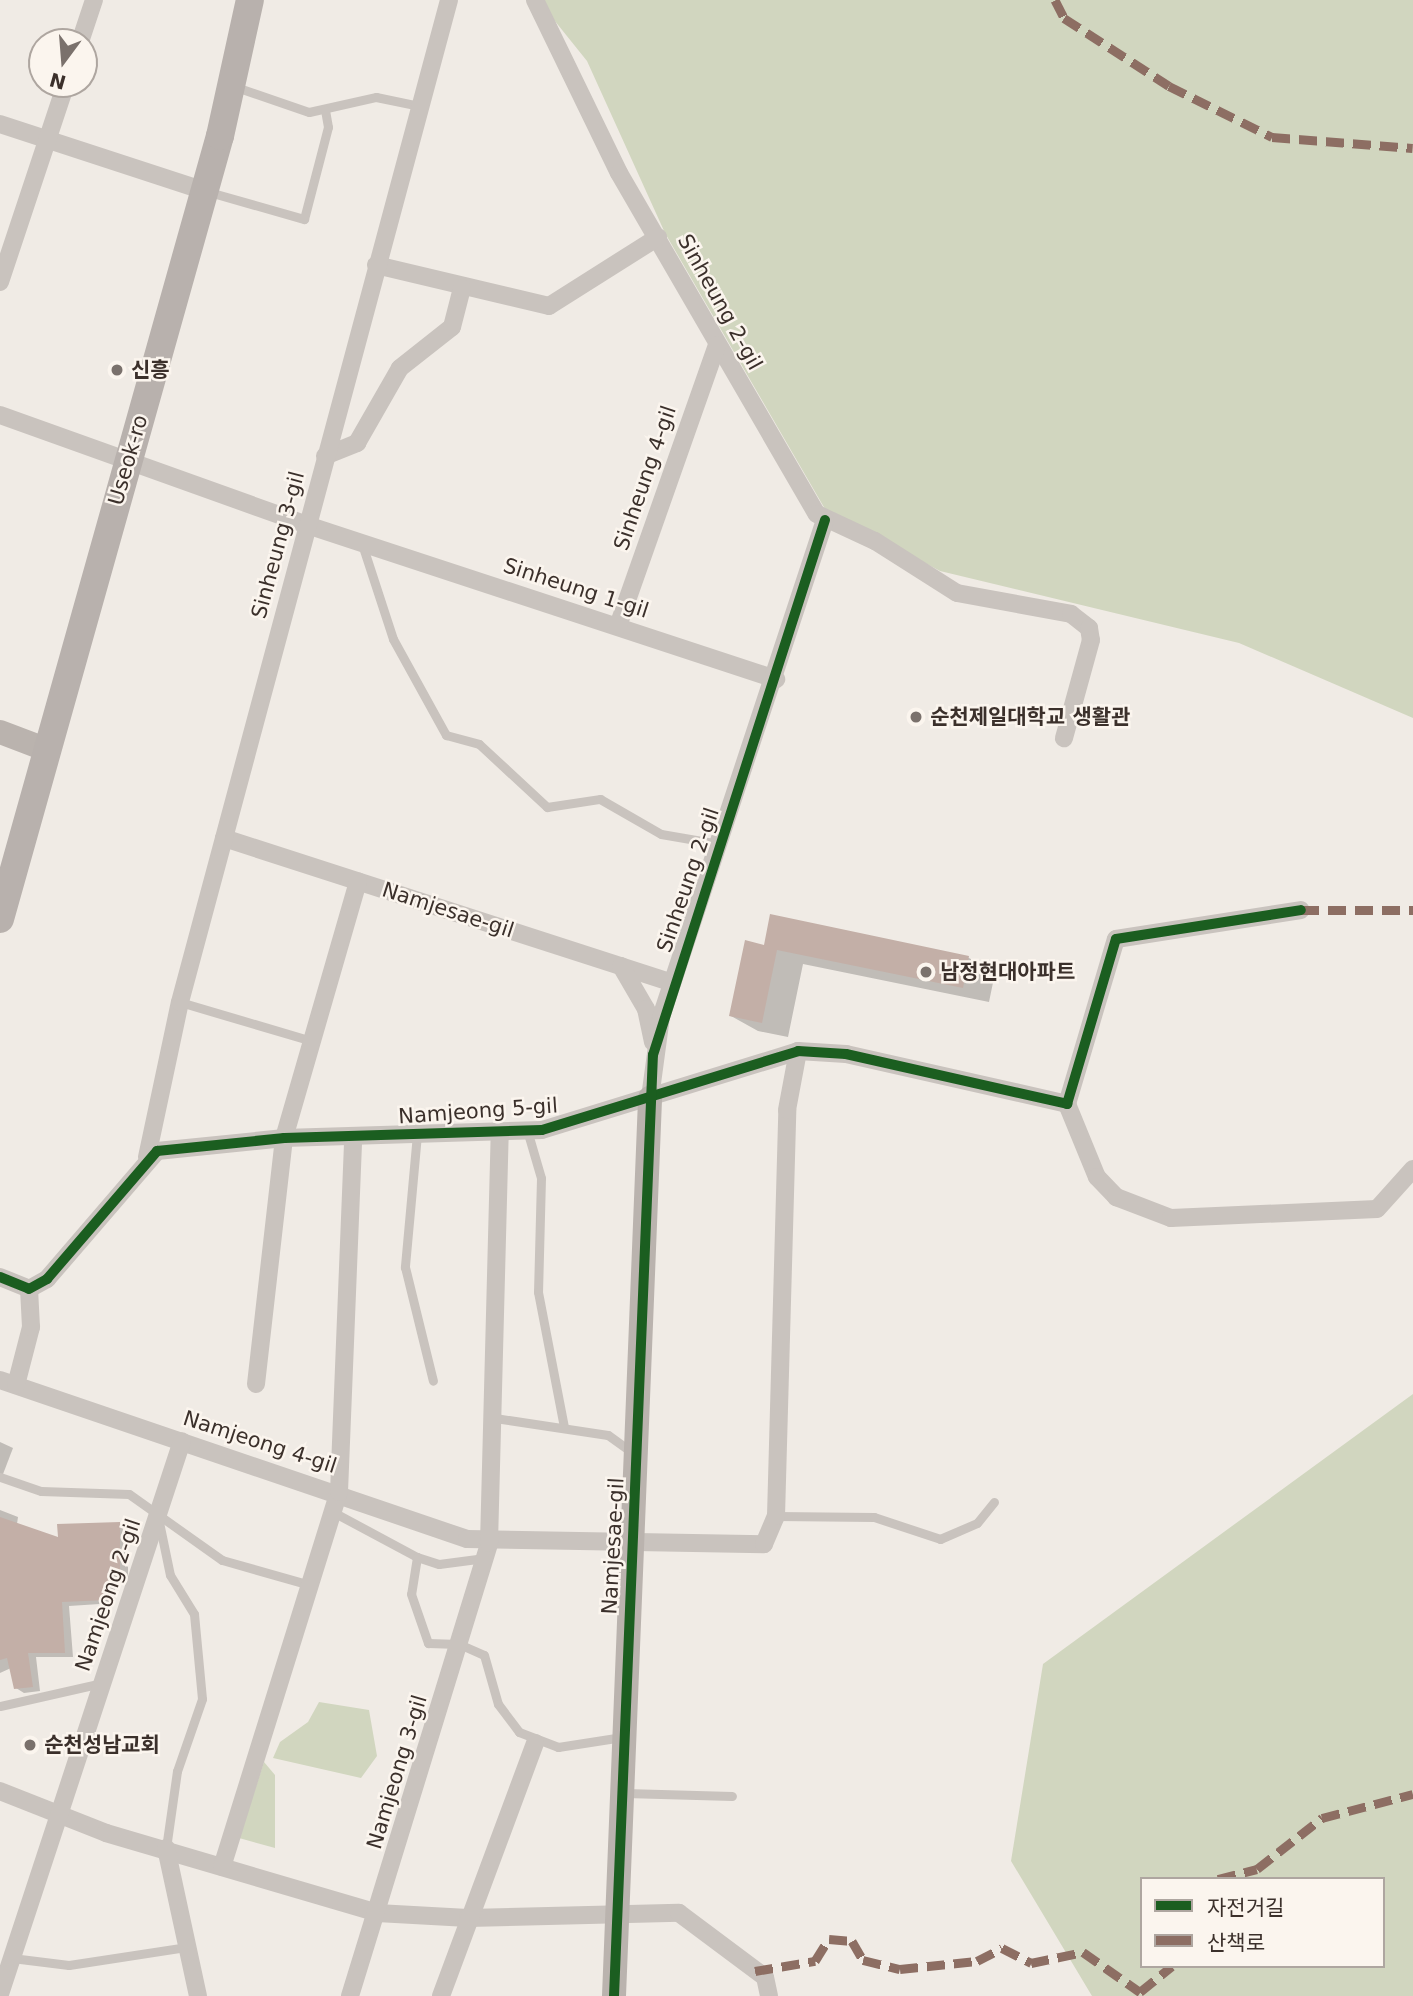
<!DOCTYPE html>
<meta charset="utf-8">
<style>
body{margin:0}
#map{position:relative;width:1413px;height:1996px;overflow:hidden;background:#f0ebe5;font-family:"DejaVu Sans","Noto Sans KR",sans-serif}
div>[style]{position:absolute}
.green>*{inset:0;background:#d1d6bf}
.shadow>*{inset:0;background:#0003}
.building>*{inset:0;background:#c3afa7}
.lane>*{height:9px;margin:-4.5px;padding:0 4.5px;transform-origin:4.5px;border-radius:4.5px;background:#c9c3be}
.street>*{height:18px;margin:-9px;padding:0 9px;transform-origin:9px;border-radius:9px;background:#c9c3be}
.secondary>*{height:24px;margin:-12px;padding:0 12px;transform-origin:12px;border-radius:12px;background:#bab3ae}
.primary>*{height:28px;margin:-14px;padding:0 14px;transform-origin:14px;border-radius:14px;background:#b8b1ad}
.quiet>*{height:9px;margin-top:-4.5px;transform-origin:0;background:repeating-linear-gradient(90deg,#8d6e63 0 18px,transparent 0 27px)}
.cycleway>*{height:10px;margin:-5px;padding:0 5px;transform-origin:5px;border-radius:5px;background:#1b5e20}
.dots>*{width:19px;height:19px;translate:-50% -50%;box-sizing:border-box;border:4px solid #fbf5ee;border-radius:50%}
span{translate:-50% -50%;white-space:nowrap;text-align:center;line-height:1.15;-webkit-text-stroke:5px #fbf5ee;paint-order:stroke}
.street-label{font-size:21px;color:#3b302b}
.poi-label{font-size:21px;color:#3b302b;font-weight:700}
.left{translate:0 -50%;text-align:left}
.legend{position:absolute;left:1140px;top:1877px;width:245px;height:91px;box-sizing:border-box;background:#fbf5ee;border:2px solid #aea6a0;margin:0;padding:9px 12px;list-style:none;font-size:21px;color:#3b302b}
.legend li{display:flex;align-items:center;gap:14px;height:35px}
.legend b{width:35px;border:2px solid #aea6a0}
.north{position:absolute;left:28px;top:28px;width:70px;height:70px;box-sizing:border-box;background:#fbf5ee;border:2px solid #aea6a0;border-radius:50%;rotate:196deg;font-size:19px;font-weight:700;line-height:28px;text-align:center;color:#3b302b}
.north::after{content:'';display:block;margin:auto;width:24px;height:32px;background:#7a716c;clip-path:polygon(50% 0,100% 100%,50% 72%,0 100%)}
</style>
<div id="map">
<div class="green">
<div style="clip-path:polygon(538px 0,1413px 0,1413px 718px,1239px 643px,940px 571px,825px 509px,665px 233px,587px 61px)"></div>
<div style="clip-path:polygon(evenodd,1413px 1394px,1413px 1996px,1092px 1996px,1011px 1861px,1043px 1664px,1413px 1394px,1142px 1879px,1383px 1879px,1383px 1966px,1142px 1966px,1142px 1879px)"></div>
<div style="clip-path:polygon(319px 1702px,369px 1710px,377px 1756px,361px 1778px,273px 1758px,280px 1742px,308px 1722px)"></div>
<div style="clip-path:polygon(264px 1762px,275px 1775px,275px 1848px,239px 1838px)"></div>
</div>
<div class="shadow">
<div style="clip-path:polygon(771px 916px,969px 958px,995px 973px,989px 1002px,803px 964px,788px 1037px,758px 1031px,731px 1016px,766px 947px)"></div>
<div style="clip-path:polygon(0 1442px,13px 1448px,0 1482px)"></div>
<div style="clip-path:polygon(0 1510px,18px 1517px,17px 1524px,60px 1539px,119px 1523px,128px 1528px,128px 1579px,115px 1581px,115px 1603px,69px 1606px,73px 1657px,36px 1657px,40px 1691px,24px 1693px,16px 1688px,11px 1668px,0 1673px)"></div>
</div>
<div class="building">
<div style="clip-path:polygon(770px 914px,969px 956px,963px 988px,777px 950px,762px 1023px,729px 1016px,745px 940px,764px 945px)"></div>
<div style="clip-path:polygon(0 1517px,58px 1537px,57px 1524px,120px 1522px,120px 1575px,108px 1577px,108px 1600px,62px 1602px,65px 1653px,28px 1653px,33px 1687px,14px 1689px,7px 1658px,0 1660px)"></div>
</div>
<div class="lane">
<div style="left:233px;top:86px;width:80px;rotate:18.9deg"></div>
<div style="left:309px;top:112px;width:69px;rotate:-12.6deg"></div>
<div style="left:376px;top:97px;width:45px;rotate:11.6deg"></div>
<div style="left:209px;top:192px;width:99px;rotate:15.9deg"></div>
<div style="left:304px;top:219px;width:95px;rotate:-75.4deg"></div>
<div style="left:328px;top:127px;width:17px;rotate:-100deg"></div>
<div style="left:362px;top:544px;width:100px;rotate:71.9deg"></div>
<div style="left:393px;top:639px;width:110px;rotate:61.1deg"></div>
<div style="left:446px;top:735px;width:34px;rotate:15deg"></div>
<div style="left:479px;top:744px;width:93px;rotate:42.8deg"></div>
<div style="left:547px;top:807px;width:54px;rotate:-8.6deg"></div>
<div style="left:600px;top:799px;width:70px;rotate:29.8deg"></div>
<div style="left:661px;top:834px;width:59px;rotate:9.8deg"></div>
<div style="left:180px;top:1002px;width:134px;rotate:16.5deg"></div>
<div style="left:527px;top:1130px;width:50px;rotate:73.7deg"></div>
<div style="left:541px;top:1178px;width:114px;rotate:91.5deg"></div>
<div style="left:538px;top:1292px;width:137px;rotate:79.1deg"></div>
<div style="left:417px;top:1134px;width:134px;rotate:95.2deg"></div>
<div style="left:405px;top:1267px;width:117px;rotate:76.2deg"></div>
<div style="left:495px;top:1418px;width:114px;rotate:8.6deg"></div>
<div style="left:608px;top:1435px;width:31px;rotate:36deg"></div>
<div style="left:0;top:1477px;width:43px;rotate:18.9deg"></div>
<div style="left:41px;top:1491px;width:88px;rotate:2deg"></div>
<div style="left:129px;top:1494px;width:114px;rotate:35.4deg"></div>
<div style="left:222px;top:1560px;width:91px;rotate:15.9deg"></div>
<div style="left:333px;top:1512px;width:95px;rotate:28.2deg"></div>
<div style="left:417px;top:1557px;width:23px;rotate:18deg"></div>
<div style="left:439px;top:1564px;width:46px;rotate:-7.4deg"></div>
<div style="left:776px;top:1516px;width:98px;rotate:0.6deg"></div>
<div style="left:874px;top:1517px;width:70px;rotate:18.4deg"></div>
<div style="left:940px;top:1539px;width:40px;rotate:-23.4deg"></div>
<div style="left:977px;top:1523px;width:27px;rotate:-51deg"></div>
<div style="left:159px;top:1522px;width:54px;rotate:78.3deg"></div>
<div style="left:170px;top:1575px;width:46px;rotate:58.4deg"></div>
<div style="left:194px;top:1614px;width:85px;rotate:84.6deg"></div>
<div style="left:202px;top:1699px;width:76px;rotate:109.1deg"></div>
<div style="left:177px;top:1771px;width:78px;rotate:98.1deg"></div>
<div style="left:417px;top:1557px;width:37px;rotate:99deg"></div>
<div style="left:411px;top:1594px;width:52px;rotate:70.9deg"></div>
<div style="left:428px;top:1643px;width:31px;rotate:2deg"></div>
<div style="left:459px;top:1644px;width:27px;rotate:24deg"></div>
<div style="left:484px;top:1655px;width:51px;rotate:74.1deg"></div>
<div style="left:498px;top:1704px;width:35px;rotate:53deg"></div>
<div style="left:519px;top:1732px;width:42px;rotate:21deg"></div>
<div style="left:558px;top:1747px;width:65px;rotate:-8.9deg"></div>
<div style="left:0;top:1706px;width:105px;rotate:-12.7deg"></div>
<div style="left:625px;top:1793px;width:107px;rotate:1.6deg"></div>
<div style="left:12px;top:1958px;width:57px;rotate:7deg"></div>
<div style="left:69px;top:1965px;width:118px;rotate:-8.7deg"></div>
</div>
<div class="street">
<div style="left:535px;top:0;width:192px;rotate:64.1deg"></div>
<div style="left:619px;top:173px;width:394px;rotate:59.9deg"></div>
<div style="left:817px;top:514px;width:64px;rotate:25deg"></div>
<div style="left:875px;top:541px;width:97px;rotate:32.4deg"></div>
<div style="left:957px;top:593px;width:116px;rotate:10.4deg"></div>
<div style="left:1071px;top:614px;width:23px;rotate:38deg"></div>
<div style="left:1089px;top:628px;width:12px;rotate:81deg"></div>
<div style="left:1091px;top:640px;width:102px;rotate:105.4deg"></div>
<div style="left:80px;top:42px;width:44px;rotate:-71.6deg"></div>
<div style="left:0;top:124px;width:216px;rotate:18.1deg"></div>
<div style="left:376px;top:265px;width:178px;rotate:13.3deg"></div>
<div style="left:549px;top:306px;width:129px;rotate:-32.3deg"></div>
<div style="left:0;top:282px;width:209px;rotate:-71.6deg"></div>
<div style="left:0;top:415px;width:326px;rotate:19.7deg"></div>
<div style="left:307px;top:525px;width:494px;rotate:18.2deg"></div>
<div style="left:325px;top:456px;width:35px;rotate:-22deg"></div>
<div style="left:357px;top:443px;width:86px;rotate:-60.2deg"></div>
<div style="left:400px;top:368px;width:66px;rotate:-38.3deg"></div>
<div style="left:452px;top:327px;width:40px;rotate:-75.6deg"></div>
<div style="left:618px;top:626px;width:298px;rotate:-70.6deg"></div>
<div style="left:224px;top:838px;width:471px;rotate:17.9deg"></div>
<div style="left:621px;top:966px;width:50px;rotate:59.8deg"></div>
<div style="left:646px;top:1009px;width:34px;rotate:78deg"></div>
<div style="left:650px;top:1098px;width:82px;rotate:-82.3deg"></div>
<div style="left:661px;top:1017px;width:523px;rotate:-71.74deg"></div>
<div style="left:1067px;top:1104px;width:79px;rotate:67.7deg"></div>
<div style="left:1097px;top:1177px;width:28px;rotate:46deg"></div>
<div style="left:1116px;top:1197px;width:59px;rotate:20.9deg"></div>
<div style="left:1171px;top:1218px;width:206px;rotate:-2.5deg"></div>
<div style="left:1377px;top:1209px;width:54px;rotate:-48deg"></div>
<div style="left:147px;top:1157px;width:158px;rotate:-78deg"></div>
<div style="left:180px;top:1002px;width:1037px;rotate:-74.97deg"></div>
<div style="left:0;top:1277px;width:31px;rotate:22deg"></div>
<div style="left:29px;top:1289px;width:21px;rotate:-29deg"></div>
<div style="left:47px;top:1279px;width:169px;rotate:-49.3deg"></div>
<div style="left:157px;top:1151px;width:128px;rotate:-5.8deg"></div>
<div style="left:284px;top:1138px;width:258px;rotate:-1.8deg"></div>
<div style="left:542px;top:1130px;width:268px;rotate:-17.1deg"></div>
<div style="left:798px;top:1051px;width:48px;rotate:3.6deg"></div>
<div style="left:846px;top:1054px;width:227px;rotate:12.7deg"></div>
<div style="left:1067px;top:1104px;width:172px;rotate:-73.5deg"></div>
<div style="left:1116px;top:939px;width:187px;rotate:-8.9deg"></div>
<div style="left:0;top:1380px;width:493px;rotate:18.8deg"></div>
<div style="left:467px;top:1539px;width:297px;rotate:1deg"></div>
<div style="left:764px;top:1544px;width:30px;rotate:-67deg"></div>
<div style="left:776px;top:1516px;width:406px;rotate:-88.4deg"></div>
<div style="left:787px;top:1110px;width:60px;rotate:-79.4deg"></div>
<div style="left:256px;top:1384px;width:248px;rotate:-83.5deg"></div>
<div style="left:284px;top:1138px;width:267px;rotate:-73.9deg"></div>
<div style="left:16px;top:1385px;width:60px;rotate:-75.5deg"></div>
<div style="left:31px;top:1327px;width:38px;rotate:-93deg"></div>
<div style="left:0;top:1791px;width:114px;rotate:21.6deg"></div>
<div style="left:106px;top:1833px;width:283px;rotate:16.4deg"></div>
<div style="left:377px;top:1913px;width:91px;rotate:3.1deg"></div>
<div style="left:468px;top:1918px;width:211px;rotate:-1.4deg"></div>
<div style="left:679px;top:1913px;width:107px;rotate:36.7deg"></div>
<div style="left:765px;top:1977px;width:19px;rotate:78deg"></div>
<div style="left:166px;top:1848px;width:151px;rotate:77.8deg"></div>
<div style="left:222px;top:1867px;width:393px;rotate:-72.7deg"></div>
<div style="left:339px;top:1492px;width:352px;rotate:-87.7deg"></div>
<div style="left:0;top:1994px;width:582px;rotate:-71.78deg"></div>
<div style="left:350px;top:1996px;width:474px;rotate:-72.9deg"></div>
<div style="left:489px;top:1543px;width:412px;rotate:-88.5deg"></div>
<div style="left:441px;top:1996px;width:270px;rotate:-69.6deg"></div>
</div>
<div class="secondary">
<div style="left:0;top:732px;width:48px;rotate:20.7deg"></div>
<div style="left:614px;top:1996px;width:899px;rotate:-87.7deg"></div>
</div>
<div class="primary">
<div style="left:0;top:919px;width:813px;rotate:-74.31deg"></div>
<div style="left:220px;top:136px;width:139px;rotate:-77.6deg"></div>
</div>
<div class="quiet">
<div style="left:1055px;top:0;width:20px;rotate:63deg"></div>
<div style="left:1064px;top:18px;width:125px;rotate:32.9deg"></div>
<div style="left:1169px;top:86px;width:115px;rotate:26.3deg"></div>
<div style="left:1272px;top:137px;width:141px;rotate:4.5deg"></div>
<div style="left:1301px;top:910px;width:112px"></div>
<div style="left:1218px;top:1879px;width:40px;rotate:-14.4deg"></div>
<div style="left:1257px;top:1869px;width:83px;rotate:-38.1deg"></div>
<div style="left:1322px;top:1818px;width:94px;rotate:-14.8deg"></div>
<div style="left:755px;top:1971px;width:61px;rotate:-9.5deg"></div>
<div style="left:815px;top:1961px;width:26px;rotate:-58deg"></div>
<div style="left:829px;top:1939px;width:23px;rotate:5deg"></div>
<div style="left:852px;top:1941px;width:22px;rotate:60deg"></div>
<div style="left:863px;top:1960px;width:38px;rotate:14deg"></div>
<div style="left:900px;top:1969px;width:77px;rotate:-5.9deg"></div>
<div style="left:977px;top:1961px;width:28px;rotate:-27deg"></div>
<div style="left:1002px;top:1948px;width:33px;rotate:27deg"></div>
<div style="left:1031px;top:1963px;width:53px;rotate:-11.9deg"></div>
<div style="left:1083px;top:1952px;width:70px;rotate:35.1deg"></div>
<div style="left:1140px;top:1992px;width:41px;rotate:-39.1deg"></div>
</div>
<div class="cycleway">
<div style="left:0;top:1277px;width:31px;rotate:22deg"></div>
<div style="left:29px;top:1289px;width:21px;rotate:-29deg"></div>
<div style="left:47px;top:1279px;width:169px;rotate:-49.3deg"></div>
<div style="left:157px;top:1151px;width:128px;rotate:-5.8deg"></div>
<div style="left:284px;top:1138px;width:258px;rotate:-1.8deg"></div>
<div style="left:542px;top:1130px;width:268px;rotate:-17.1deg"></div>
<div style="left:798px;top:1051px;width:48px;rotate:3.6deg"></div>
<div style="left:846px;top:1054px;width:227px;rotate:12.7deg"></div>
<div style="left:1067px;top:1104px;width:172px;rotate:-73.5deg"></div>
<div style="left:1116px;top:939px;width:187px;rotate:-8.9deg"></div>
<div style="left:614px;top:1996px;width:942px;rotate:-87.63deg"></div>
<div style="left:653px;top:1055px;width:562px;rotate:-72.18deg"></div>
</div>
<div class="dots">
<div style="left:117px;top:370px;background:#7a716c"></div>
<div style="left:916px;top:717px;background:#7a716c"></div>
<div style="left:926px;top:972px;background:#7a716c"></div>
<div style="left:30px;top:1745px;background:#7a716c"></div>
</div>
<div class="street-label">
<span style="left:720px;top:302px;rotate:61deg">Sinheung 2-gil</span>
<span style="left:128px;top:460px;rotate:-74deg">Useok-ro</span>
<span style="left:645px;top:478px;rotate:-71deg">Sinheung 4-gil</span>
<span style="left:278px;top:545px;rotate:-75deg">Sinheung 3-gil</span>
<span style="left:576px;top:588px;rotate:18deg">Sinheung 1-gil</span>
<span style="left:688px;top:880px;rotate:-71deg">Sinheung 2-gil</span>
<span style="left:448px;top:910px;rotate:18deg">Namjesae-gil</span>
<span style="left:478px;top:1111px;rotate:-4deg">Namjeong 5-gil</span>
<span style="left:260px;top:1442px;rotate:18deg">Namjeong 4-gil</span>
<span style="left:613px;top:1546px;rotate:-87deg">Namjesae-gil</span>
<span style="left:108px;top:1595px;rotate:-71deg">Namjeong 2-gil</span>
<span style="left:397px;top:1772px;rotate:-73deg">Namjeong 3-gil</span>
</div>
<div class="poi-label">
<span class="left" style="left:131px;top:370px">신흥</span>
<span class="left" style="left:930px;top:717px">순천제일대학교 생활관</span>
<span class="left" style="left:940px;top:972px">남정현대아파트</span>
<span class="left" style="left:44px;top:1745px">순천성남교회</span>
</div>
<ul class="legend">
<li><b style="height:9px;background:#1b5e20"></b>자전거길</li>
<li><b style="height:9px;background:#8d6e63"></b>산책로</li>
</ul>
<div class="north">N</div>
</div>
